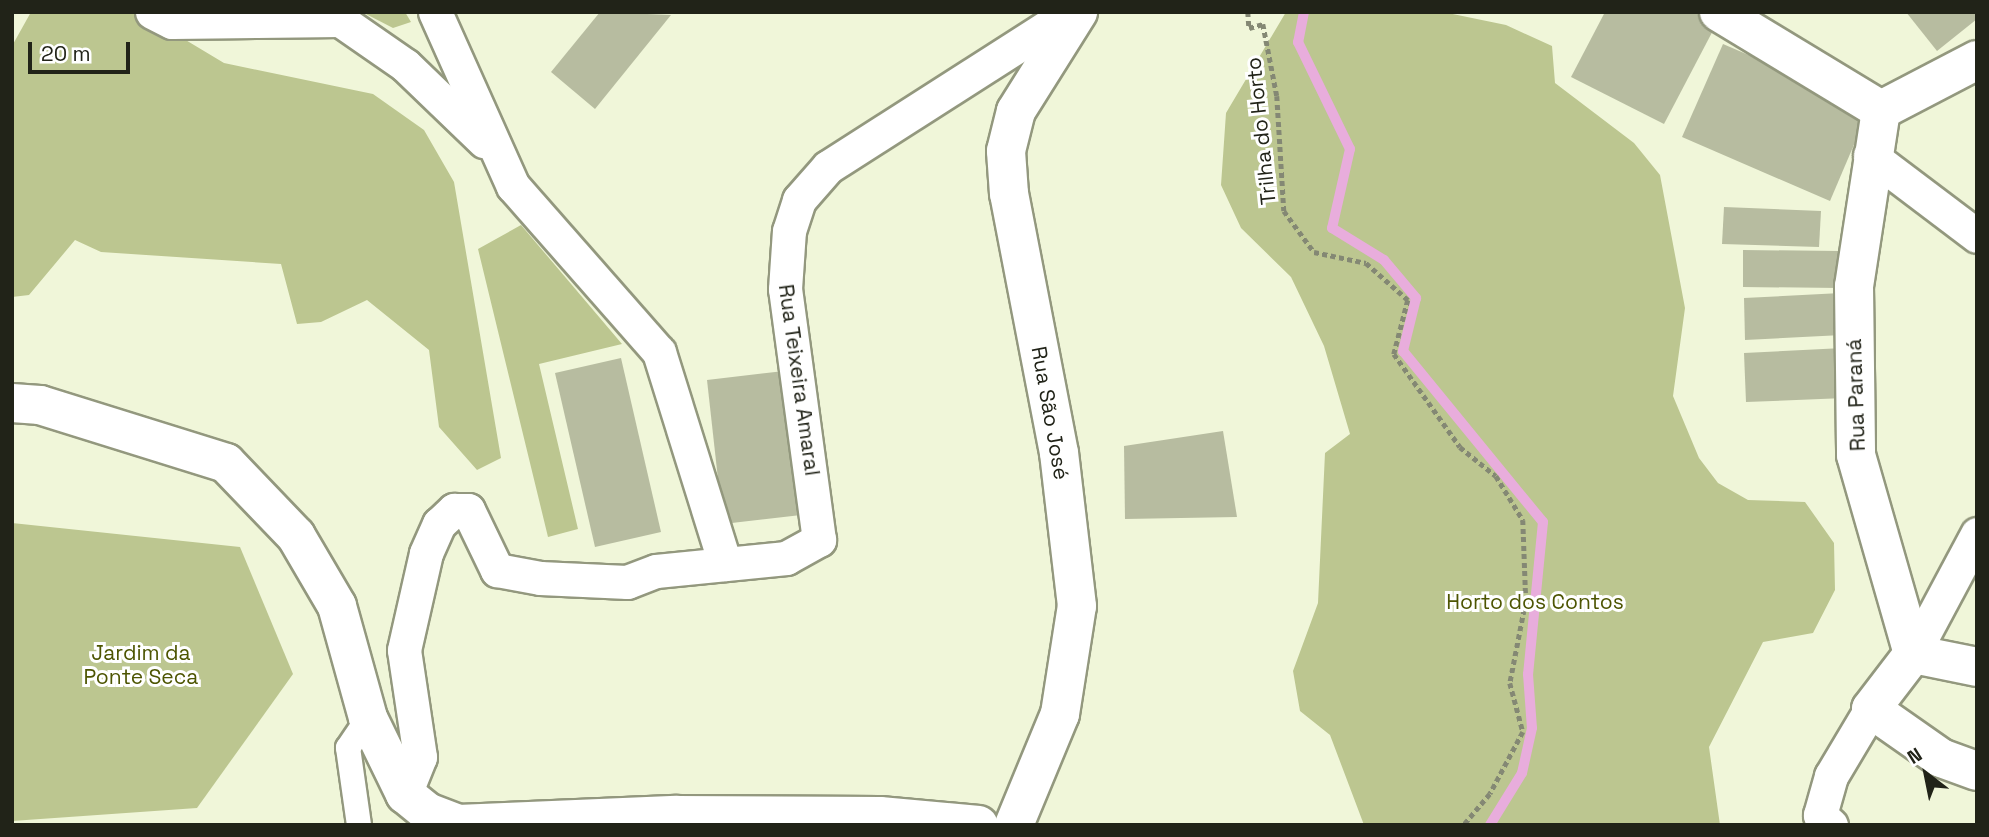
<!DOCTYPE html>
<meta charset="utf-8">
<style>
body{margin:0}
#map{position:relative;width:1989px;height:837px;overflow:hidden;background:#f0f6d9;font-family:"Space Grotesk",sans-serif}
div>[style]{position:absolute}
.green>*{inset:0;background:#bcc690}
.stream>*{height:10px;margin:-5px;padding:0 5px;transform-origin:5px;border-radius:5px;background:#e8addc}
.building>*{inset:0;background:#b7bca0}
.path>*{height:4.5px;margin-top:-2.25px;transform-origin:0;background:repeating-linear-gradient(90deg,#848874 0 5px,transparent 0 8.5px)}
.roads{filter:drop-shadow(2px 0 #93987e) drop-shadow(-2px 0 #93987e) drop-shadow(0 2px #93987e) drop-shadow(0 -2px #93987e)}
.pedestrian>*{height:24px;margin:-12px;padding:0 12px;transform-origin:12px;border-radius:12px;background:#fff}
.minor>*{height:33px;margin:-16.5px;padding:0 16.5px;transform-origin:16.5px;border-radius:16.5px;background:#fff}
.tertiary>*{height:38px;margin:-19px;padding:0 19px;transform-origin:19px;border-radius:19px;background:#fff}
span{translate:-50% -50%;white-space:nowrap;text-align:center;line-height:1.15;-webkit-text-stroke:6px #fff;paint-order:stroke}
.street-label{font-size:21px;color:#212318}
.park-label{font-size:21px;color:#4d5502}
.frame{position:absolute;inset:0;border:14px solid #212318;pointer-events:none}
.north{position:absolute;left:1891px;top:739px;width:70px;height:70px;-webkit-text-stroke:5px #fff;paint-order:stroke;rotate:328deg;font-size:19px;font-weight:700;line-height:28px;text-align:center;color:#212318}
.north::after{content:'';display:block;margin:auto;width:24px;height:32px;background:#212318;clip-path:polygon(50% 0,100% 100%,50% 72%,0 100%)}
.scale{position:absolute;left:28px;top:42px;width:102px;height:32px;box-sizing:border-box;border:4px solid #212318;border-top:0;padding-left:9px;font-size:21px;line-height:24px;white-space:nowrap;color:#212318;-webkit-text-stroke:5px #fff;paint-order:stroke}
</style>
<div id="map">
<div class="green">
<div style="clip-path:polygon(31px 12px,139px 12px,224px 63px,373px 94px,424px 130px,454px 182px,501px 458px,477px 470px,439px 427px,429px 350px,367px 300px,321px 322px,297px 324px,281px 264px,101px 252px,75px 240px,29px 295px,12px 297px,12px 46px)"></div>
<div style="clip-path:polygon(362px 12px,405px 12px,411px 22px,393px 28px)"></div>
<div style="clip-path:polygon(1286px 12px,1443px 12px,1506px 25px,1552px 46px,1555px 83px,1634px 143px,1660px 175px,1685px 308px,1673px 396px,1699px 458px,1718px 483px,1748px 500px,1805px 502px,1834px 543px,1835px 590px,1813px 633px,1763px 642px,1709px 747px,1720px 825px,1364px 825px,1330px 735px,1300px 711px,1293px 671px,1318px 603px,1325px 453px,1350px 434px,1324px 346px,1291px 277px,1241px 228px,1221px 185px,1226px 113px)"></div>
<div style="clip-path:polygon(521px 225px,622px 344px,539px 364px,578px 529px,548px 537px,478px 249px)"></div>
<div style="clip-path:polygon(12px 523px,240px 547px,293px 674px,197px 808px,12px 821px)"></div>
</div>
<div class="stream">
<div style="left:1304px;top:12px;width:31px;rotate:101deg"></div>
<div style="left:1298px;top:42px;width:119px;rotate:64.1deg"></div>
<div style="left:1350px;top:149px;width:81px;rotate:102.8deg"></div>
<div style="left:1332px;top:228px;width:61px;rotate:31.6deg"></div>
<div style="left:1384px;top:260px;width:50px;rotate:49.9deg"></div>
<div style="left:1416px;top:298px;width:55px;rotate:103.8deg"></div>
<div style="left:1403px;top:351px;width:221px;rotate:50.7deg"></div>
<div style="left:1543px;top:522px;width:153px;rotate:95.6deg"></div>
<div style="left:1528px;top:674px;width:54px;rotate:85.8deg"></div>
<div style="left:1532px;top:728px;width:46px;rotate:102.5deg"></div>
<div style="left:1522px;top:773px;width:61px;rotate:121.6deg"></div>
</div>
<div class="building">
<div style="clip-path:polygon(600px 12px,671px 15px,595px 109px,551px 72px)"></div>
<div style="clip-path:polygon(1605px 12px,1701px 12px,1718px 21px,1664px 124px,1571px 77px)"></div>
<div style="clip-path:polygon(1906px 12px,1977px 12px,1977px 19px,1937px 51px)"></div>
<div style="clip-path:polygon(1723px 44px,1870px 107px,1830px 201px,1682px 137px)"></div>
<div style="clip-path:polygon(1724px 207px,1821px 211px,1819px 247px,1722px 244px)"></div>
<div style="clip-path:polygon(1743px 250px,1839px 251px,1839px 288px,1743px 287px)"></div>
<div style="clip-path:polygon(1841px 293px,1842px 335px,1745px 340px,1744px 298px)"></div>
<div style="clip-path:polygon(1843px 348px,1845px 398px,1746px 402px,1744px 353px)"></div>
<div style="clip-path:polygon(621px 358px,661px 532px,595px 547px,555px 373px)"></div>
<div style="clip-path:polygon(784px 371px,801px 515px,723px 524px,707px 380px)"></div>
<div style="clip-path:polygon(1223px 431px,1237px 517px,1125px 519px,1124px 446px)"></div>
</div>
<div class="path">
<div style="left:1248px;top:12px;width:16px;rotate:86deg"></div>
<div style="left:1249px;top:28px;width:15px;rotate:-16deg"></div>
<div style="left:1263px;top:24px;width:73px;rotate:79deg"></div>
<div style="left:1277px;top:96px;width:115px;rotate:86.5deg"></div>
<div style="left:1284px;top:211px;width:51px;rotate:53.8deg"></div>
<div style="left:1314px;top:252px;width:53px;rotate:11.9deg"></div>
<div style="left:1366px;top:263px;width:56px;rotate:41.4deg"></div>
<div style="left:1408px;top:300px;width:56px;rotate:104.5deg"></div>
<div style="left:1394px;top:354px;width:114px;rotate:54.6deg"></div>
<div style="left:1460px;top:447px;width:46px;rotate:38.9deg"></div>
<div style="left:1496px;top:476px;width:52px;rotate:58.5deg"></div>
<div style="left:1523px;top:520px;width:81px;rotate:87.9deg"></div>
<div style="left:1526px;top:601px;width:84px;rotate:101deg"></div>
<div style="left:1510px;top:683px;width:51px;rotate:75.1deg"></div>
<div style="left:1523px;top:732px;width:70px;rotate:118deg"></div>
<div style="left:1490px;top:794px;width:40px;rotate:130deg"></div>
</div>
<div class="roads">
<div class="pedestrian">
<div style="left:359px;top:825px;width:78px;rotate:-98.1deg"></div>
<div style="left:348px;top:748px;width:36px;rotate:-56deg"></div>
</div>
<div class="minor">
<div style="left:152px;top:12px;width:22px;rotate:27deg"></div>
<div style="left:172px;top:22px;width:168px;rotate:-0.7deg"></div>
<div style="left:340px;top:20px;width:79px;rotate:34.7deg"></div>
<div style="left:405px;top:65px;width:110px;rotate:43.9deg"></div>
<div style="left:435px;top:12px;width:191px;rotate:65.9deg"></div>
<div style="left:513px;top:186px;width:221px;rotate:48.7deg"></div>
<div style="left:659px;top:352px;width:222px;rotate:72.7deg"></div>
<div style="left:1870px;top:155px;width:134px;rotate:37.1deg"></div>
<div style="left:1913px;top:654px;width:136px;rotate:-61.9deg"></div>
<div style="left:405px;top:794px;width:40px;rotate:-68deg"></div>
<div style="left:420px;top:757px;width:108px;rotate:-98.5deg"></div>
<div style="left:404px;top:650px;width:99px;rotate:-77.2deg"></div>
<div style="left:426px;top:553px;width:32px;rotate:-66deg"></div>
<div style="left:439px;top:524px;width:21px;rotate:-43deg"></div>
<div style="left:454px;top:510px;width:14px"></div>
<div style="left:468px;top:510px;width:67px;rotate:64.2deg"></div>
<div style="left:497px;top:570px;width:44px;rotate:10.5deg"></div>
<div style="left:540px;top:578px;width:87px;rotate:2.6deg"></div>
<div style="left:627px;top:582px;width:31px;rotate:-21deg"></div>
<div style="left:656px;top:571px;width:131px;rotate:-5.7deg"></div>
<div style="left:786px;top:558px;width:38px;rotate:-29deg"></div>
<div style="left:819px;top:540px;width:253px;rotate:-97.7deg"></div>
<div style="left:785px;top:289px;width:58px;rotate:-86.1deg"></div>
<div style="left:789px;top:231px;width:33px;rotate:-72deg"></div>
<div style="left:799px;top:200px;width:44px;rotate:-48.7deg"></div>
<div style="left:828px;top:167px;width:287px;rotate:-32.6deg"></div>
<div style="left:1831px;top:825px;width:15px;rotate:-138deg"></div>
<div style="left:1820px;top:815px;width:41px;rotate:-74.2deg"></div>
<div style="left:1831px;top:776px;width:78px;rotate:-59.2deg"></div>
</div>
<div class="tertiary">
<div style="left:1719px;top:12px;width:189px;rotate:31.2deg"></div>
<div style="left:1881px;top:110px;width:178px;rotate:98.7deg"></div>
<div style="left:1854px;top:286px;width:169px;rotate:89.3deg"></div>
<div style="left:1856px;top:455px;width:207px;rotate:74deg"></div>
<div style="left:1881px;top:110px;width:108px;rotate:-27.5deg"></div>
<div style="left:12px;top:403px;width:28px;rotate:4deg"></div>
<div style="left:40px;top:405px;width:195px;rotate:17.3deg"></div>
<div style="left:226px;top:463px;width:101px;rotate:46.2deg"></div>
<div style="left:296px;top:536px;width:81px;rotate:59.6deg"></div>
<div style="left:337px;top:606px;width:116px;rotate:74.5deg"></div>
<div style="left:368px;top:718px;width:85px;rotate:64deg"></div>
<div style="left:405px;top:794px;width:28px;rotate:39deg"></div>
<div style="left:427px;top:812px;width:33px;rotate:21deg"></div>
<div style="left:458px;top:824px;width:219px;rotate:-2.4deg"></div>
<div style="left:677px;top:815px;width:203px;rotate:0.3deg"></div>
<div style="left:880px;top:816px;width:99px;rotate:5.2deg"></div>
<div style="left:1913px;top:654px;width:69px;rotate:127.4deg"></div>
<div style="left:1871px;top:709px;width:85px;rotate:35deg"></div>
<div style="left:1941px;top:758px;width:38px;rotate:20deg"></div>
<div style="left:1913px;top:654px;width:65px;rotate:11.5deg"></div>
<div style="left:1014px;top:825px;width:120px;rotate:-67.5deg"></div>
<div style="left:1060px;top:714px;width:109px;rotate:-81.1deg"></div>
<div style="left:1077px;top:606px;width:154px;rotate:-96.7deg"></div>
<div style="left:1059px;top:453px;width:264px;rotate:-100.9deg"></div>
<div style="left:1009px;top:194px;width:43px;rotate:-94deg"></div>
<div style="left:1006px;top:151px;width:41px;rotate:-76deg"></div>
<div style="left:1016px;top:111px;width:117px;rotate:-57.9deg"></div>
</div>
</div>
<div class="street-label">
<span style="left:1261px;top:131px;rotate:-96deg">Trilha do Horto</span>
<span style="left:799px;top:380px;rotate:82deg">Rua Teixeira Amaral</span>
<span style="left:1856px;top:395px;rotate:-92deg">Rua Paraná</span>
<span style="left:1050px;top:413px;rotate:80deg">Rua São José</span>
</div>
<div class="park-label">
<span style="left:1535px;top:602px">Horto dos Contos</span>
<span style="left:141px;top:665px">Jardim da<br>Ponte Seca</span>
</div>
<div class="frame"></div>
<div class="north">N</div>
<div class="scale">20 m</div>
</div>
